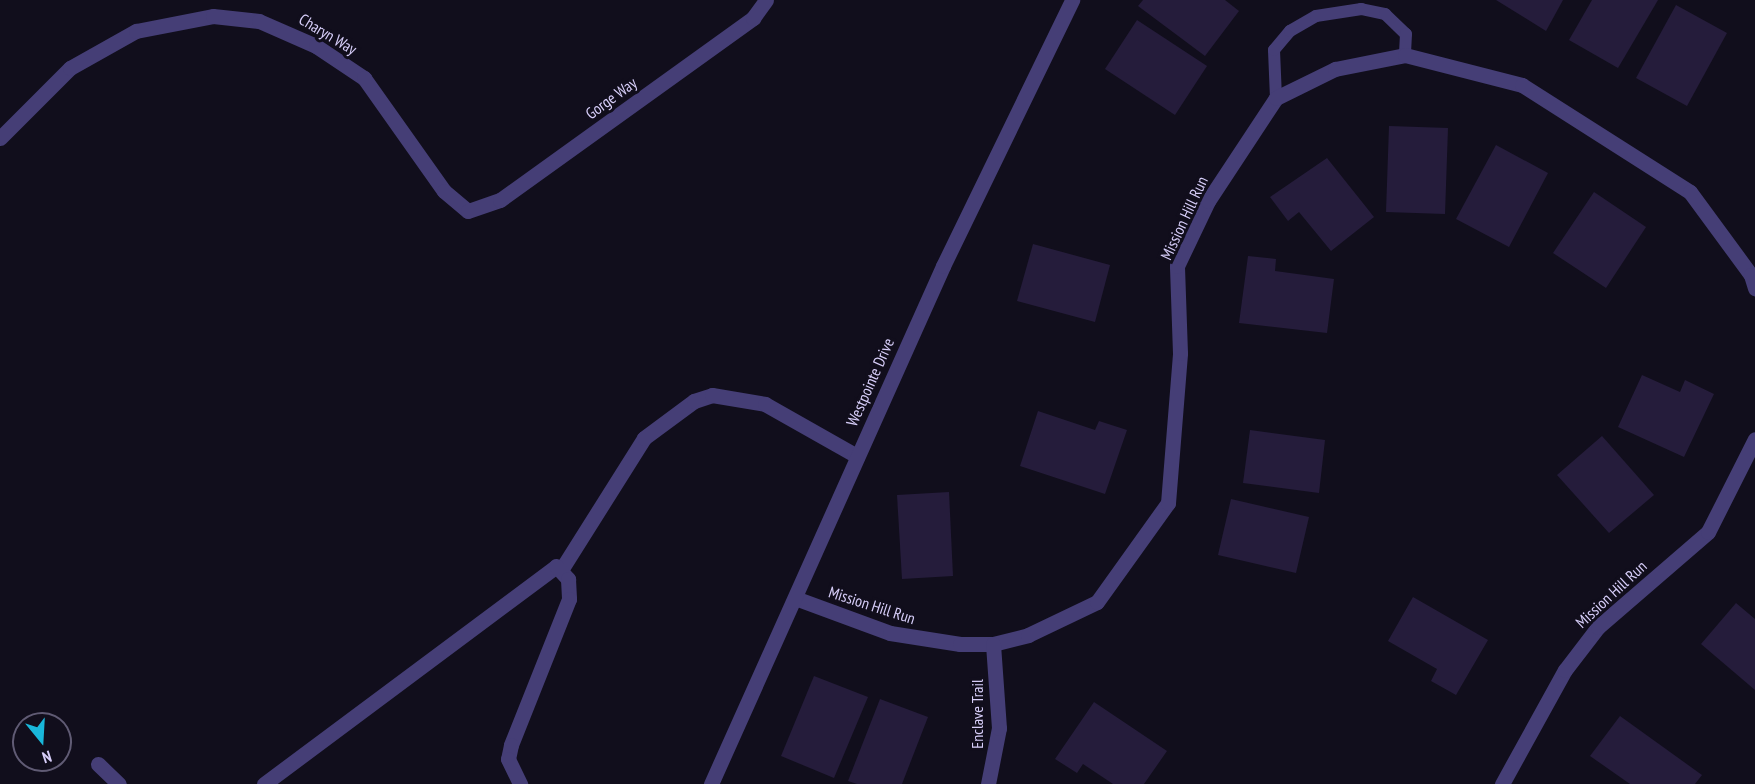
<!DOCTYPE html>
<style>
body{margin:0}
#map{position:relative;width:1755px;height:784px;overflow:hidden;background:#110e1c;font-family:"PT Sans Narrow",sans-serif}
div>[style]{position:absolute}
.building>*{inset:0;background:#251c3b}
.service>*{height:12px;margin:-6px;padding:0 6px;transform-origin:6px;border-radius:6px;background:#453e76}
.minor>*{height:15px;margin:-7.5px;padding:0 7.5px;transform-origin:7.5px;border-radius:7.5px;background:#453e76}
span{translate:-50% -50%;white-space:nowrap;text-align:center;line-height:1.15;-webkit-text-stroke:6px #110e1c;paint-order:stroke}
.street-label{font-size:16px;color:#d7cef9}
.north{position:absolute;left:12px;top:712px;width:60px;height:60px;box-sizing:border-box;background:#110e1c;border:2px solid #605b74;border-radius:50%;rotate:162deg;font-size:16px;font-weight:700;line-height:24px;text-align:center;color:#d7cef9}
.north::after{content:'';display:block;margin:auto;width:21px;height:27px;background:#19b7da;clip-path:polygon(50% 0,100% 100%,50% 72%,0 100%)}
</style>
<div id="map">
<div class="building">
<div style="clip-path:polygon(1143px 0,1225px 0,1239px 11px,1205px 56px,1138px 6px)"></div>
<div style="clip-path:polygon(1496px 0,1563px 0,1546px 31px)"></div>
<div style="clip-path:polygon(1592px 0,1658px 0,1618px 68px,1569px 40px)"></div>
<div style="clip-path:polygon(1676px 5px,1727px 33px,1687px 106px,1636px 78px)"></div>
<div style="clip-path:polygon(1137px 20px,1207px 66px,1175px 115px,1105px 69px)"></div>
<div style="clip-path:polygon(1389px 126px,1448px 128px,1445px 214px,1386px 212px)"></div>
<div style="clip-path:polygon(1496px 145px,1548px 173px,1509px 247px,1456px 219px)"></div>
<div style="clip-path:polygon(1327px 158px,1374px 217px,1331px 251px,1299px 212px,1288px 221px,1270px 197px)"></div>
<div style="clip-path:polygon(1594px 192px,1646px 227px,1606px 288px,1553px 253px)"></div>
<div style="clip-path:polygon(1033px 244px,1110px 265px,1095px 322px,1017px 301px)"></div>
<div style="clip-path:polygon(1248px 256px,1276px 259px,1275px 271px,1334px 279px,1327px 333px,1239px 323px)"></div>
<div style="clip-path:polygon(1642px 375px,1680px 392px,1685px 380px,1714px 394px,1684px 457px,1618px 427px)"></div>
<div style="clip-path:polygon(1038px 411px,1095px 430px,1099px 421px,1127px 430px,1105px 494px,1020px 466px)"></div>
<div style="clip-path:polygon(1250px 430px,1325px 440px,1319px 493px,1243px 483px)"></div>
<div style="clip-path:polygon(1602px 436px,1654px 495px,1609px 533px,1557px 475px)"></div>
<div style="clip-path:polygon(949px 492px,953px 576px,902px 579px,897px 495px)"></div>
<div style="clip-path:polygon(1231px 499px,1309px 517px,1296px 573px,1218px 555px)"></div>
<div style="clip-path:polygon(1413px 597px,1488px 640px,1456px 695px,1431px 681px,1437px 669px,1388px 641px)"></div>
<div style="clip-path:polygon(1736px 603px,1755px 619px,1755px 690px,1701px 644px)"></div>
<div style="clip-path:polygon(814px 676px,868px 697px,834px 778px,781px 756px)"></div>
<div style="clip-path:polygon(880px 699px,928px 717px,902px 784px,857px 784px,848px 781px)"></div>
<div style="clip-path:polygon(1094px 702px,1167px 751px,1144px 784px,1113px 784px,1083px 764px,1077px 773px,1055px 759px)"></div>
<div style="clip-path:polygon(1620px 716px,1702px 775px,1695px 784px,1630px 784px,1590px 756px)"></div>
</div>
<div class="service">
<div style="left:1276px;top:98px;width:48px;rotate:-92.4deg"></div>
<div style="left:1274px;top:50px;width:25px;rotate:-50deg"></div>
<div style="left:1290px;top:31px;width:30px;rotate:-30deg"></div>
<div style="left:1316px;top:16px;width:46px;rotate:-8.8deg"></div>
<div style="left:1361px;top:9px;width:25px;rotate:12deg"></div>
<div style="left:1385px;top:14px;width:29px;rotate:44deg"></div>
<div style="left:1406px;top:34px;width:21px;rotate:93deg"></div>
</div>
<div class="minor">
<div style="left:0;top:138px;width:99px;rotate:-45deg"></div>
<div style="left:70px;top:68px;width:76px;rotate:-29.3deg"></div>
<div style="left:136px;top:31px;width:78px;rotate:-11deg"></div>
<div style="left:213px;top:16px;width:46px;rotate:6.2deg"></div>
<div style="left:259px;top:21px;width:62px;rotate:23.7deg"></div>
<div style="left:316px;top:46px;width:58px;rotate:33.7deg"></div>
<div style="left:364px;top:78px;width:138px;rotate:54.7deg"></div>
<div style="left:444px;top:191px;width:31px;rotate:40deg"></div>
<div style="left:468px;top:211px;width:34px;rotate:-19deg"></div>
<div style="left:500px;top:200px;width:312px;rotate:-35.7deg"></div>
<div style="left:753px;top:18px;width:22px;rotate:-54deg"></div>
<div style="left:561px;top:570px;width:156px;rotate:-57.8deg"></div>
<div style="left:644px;top:438px;width:62px;rotate:-36.5deg"></div>
<div style="left:694px;top:401px;width:19px;rotate:-18deg"></div>
<div style="left:712px;top:395px;width:54px;rotate:9.6deg"></div>
<div style="left:765px;top:404px;width:106px;rotate:29.5deg"></div>
<div style="left:795px;top:598px;width:101px;rotate:20.2deg"></div>
<div style="left:890px;top:633px;width:71px;rotate:8.9deg"></div>
<div style="left:960px;top:644px;width:33px"></div>
<div style="left:993px;top:644px;width:36px;rotate:-14deg"></div>
<div style="left:1028px;top:635px;width:76px;rotate:-25.6deg"></div>
<div style="left:1097px;top:602px;width:122px;rotate:-54.4deg"></div>
<div style="left:1168px;top:503px;width:150px;rotate:-85.4deg"></div>
<div style="left:1180px;top:353px;width:87px;rotate:-92deg"></div>
<div style="left:1177px;top:266px;width:72px;rotate:-64.5deg"></div>
<div style="left:1208px;top:201px;width:123px;rotate:-56.6deg"></div>
<div style="left:1276px;top:98px;width:66px;rotate:-26.2deg"></div>
<div style="left:1335px;top:69px;width:71px;rotate:-11.3deg"></div>
<div style="left:1405px;top:55px;width:121px;rotate:14.4deg"></div>
<div style="left:1522px;top:85px;width:199px;rotate:32.5deg"></div>
<div style="left:1690px;top:192px;width:103px;rotate:53.7deg"></div>
<div style="left:1751px;top:275px;width:14px;rotate:73deg"></div>
<div style="left:98px;top:764px;width:29px;rotate:44deg"></div>
<div style="left:264px;top:784px;width:364px;rotate:-36.7deg"></div>
<div style="left:556px;top:566px;width:18px;rotate:47deg"></div>
<div style="left:568px;top:579px;width:20px;rotate:87deg"></div>
<div style="left:569px;top:599px;width:157px;rotate:111.7deg"></div>
<div style="left:511px;top:745px;width:14px;rotate:102deg"></div>
<div style="left:508px;top:759px;width:28px;rotate:64deg"></div>
<div style="left:711px;top:784px;width:568px;rotate:-65.87deg"></div>
<div style="left:943px;top:266px;width:296px;rotate:-64.1deg"></div>
<div style="left:988px;top:784px;width:57px;rotate:-78.9deg"></div>
<div style="left:999px;top:728px;width:84px;rotate:-94.1deg"></div>
<div style="left:1502px;top:784px;width:130px;rotate:-61.1deg"></div>
<div style="left:1565px;top:670px;width:54px;rotate:-52.5deg"></div>
<div style="left:1598px;top:627px;width:145px;rotate:-40.8deg"></div>
<div style="left:1708px;top:532px;width:104px;rotate:-63.2deg"></div>
</div>
<div class="street-label">
<span style="left:328px;top:34px;rotate:31deg">Charyn Way</span>
<span style="left:611px;top:98px;rotate:-36deg">Gorge Way</span>
<span style="left:1184px;top:218px;rotate:-65deg">Mission Hill Run</span>
<span style="left:870px;top:382px;rotate:-66deg">Westpointe Drive</span>
<span style="left:1611px;top:594px;rotate:-43deg">Mission Hill Run</span>
<span style="left:872px;top:605px;rotate:18deg">Mission Hill Run</span>
<span style="left:977px;top:714px;rotate:-90deg">Enclave Trail</span>
</div>
<div class="north">N</div>
</div>
